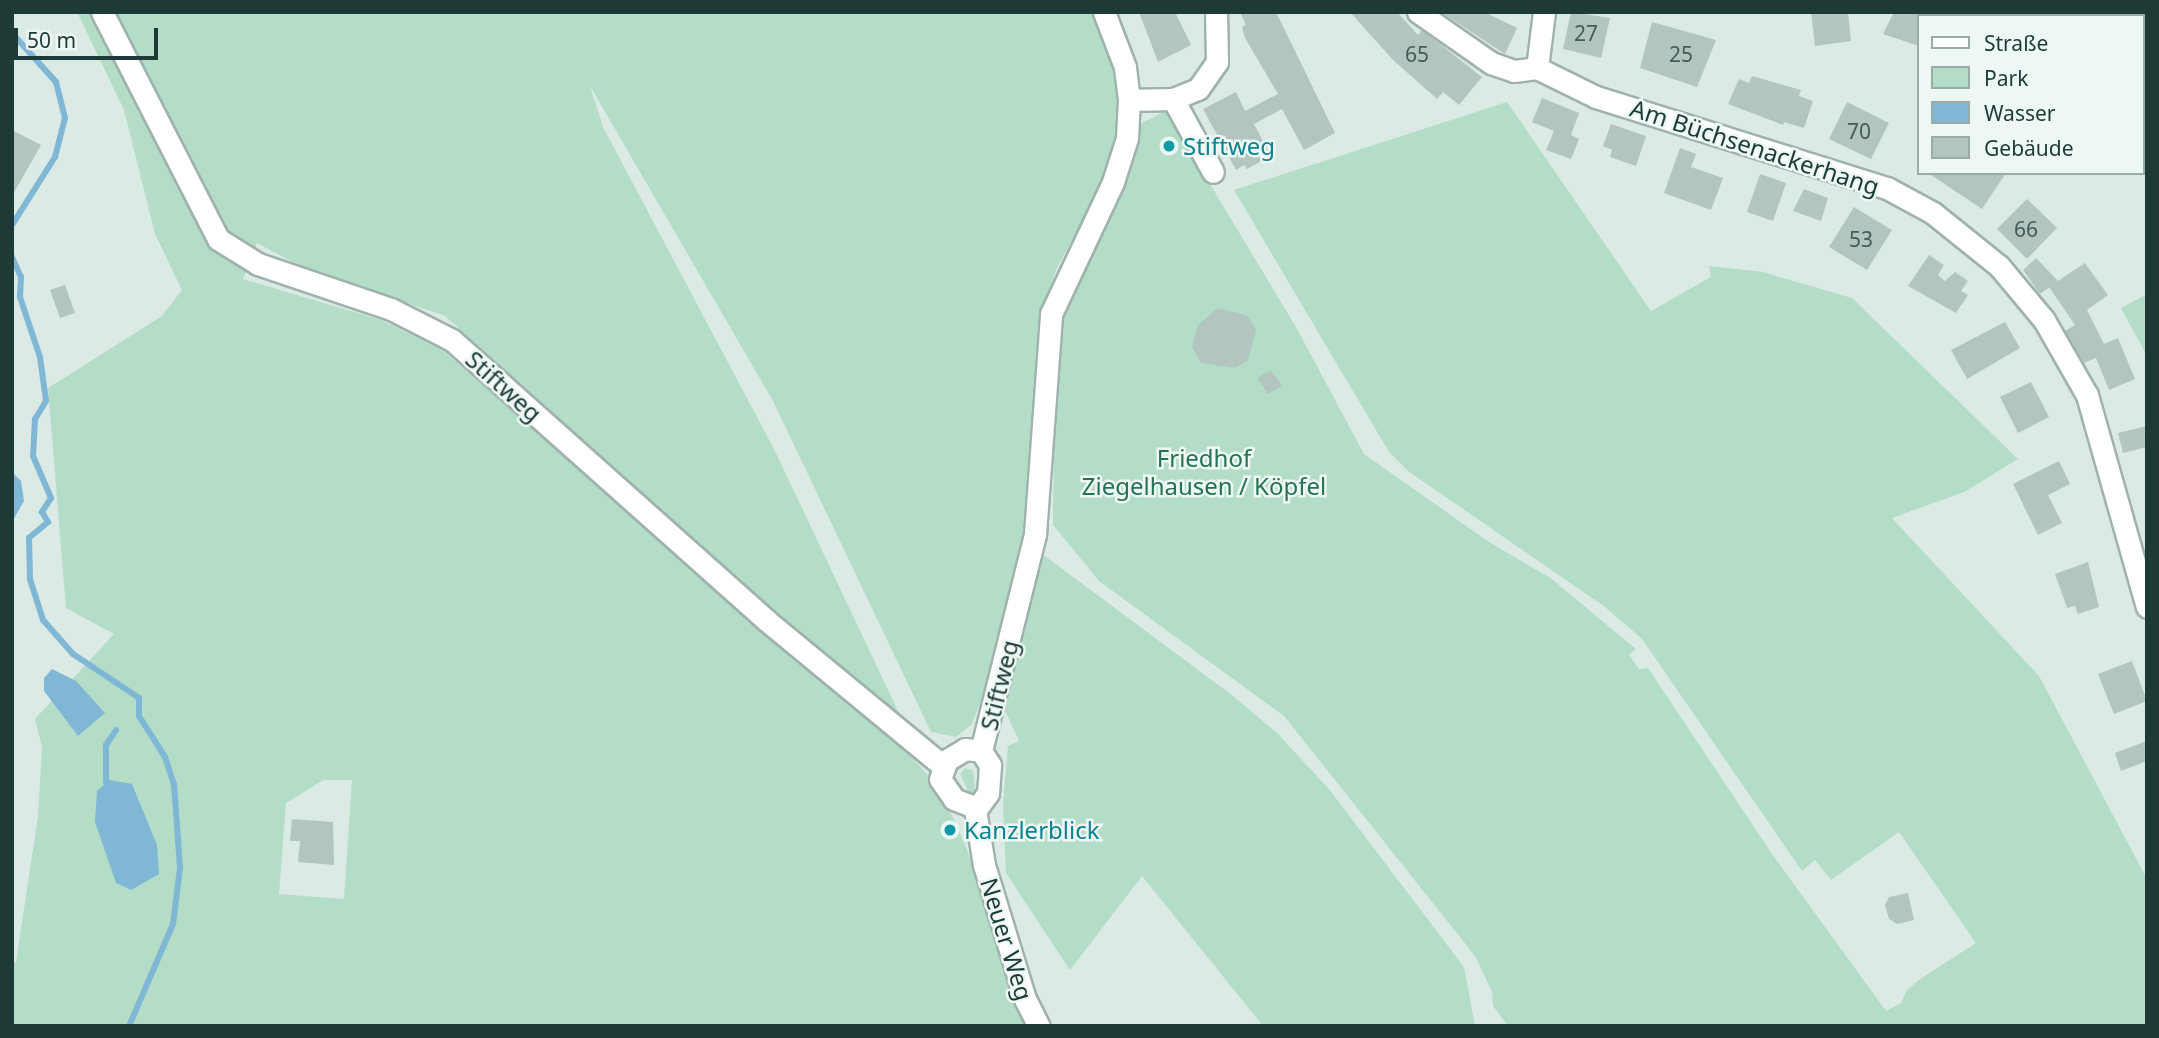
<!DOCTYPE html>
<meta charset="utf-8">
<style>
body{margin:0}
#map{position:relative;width:2159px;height:1038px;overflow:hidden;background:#dceae6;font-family:"Noto Sans",sans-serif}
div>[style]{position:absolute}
.green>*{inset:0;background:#b3ddc6}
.water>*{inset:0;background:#7fb7d4}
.stream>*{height:6px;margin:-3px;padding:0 3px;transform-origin:3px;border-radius:3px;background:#7fb7d4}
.building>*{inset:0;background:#b2c5c0}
.roads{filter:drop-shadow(2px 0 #9fb2ae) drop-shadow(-2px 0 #9fb2ae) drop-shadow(0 2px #9fb2ae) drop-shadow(0 -2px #9fb2ae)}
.street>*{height:21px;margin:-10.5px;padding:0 10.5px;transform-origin:10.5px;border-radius:10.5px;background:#fff}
.dots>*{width:19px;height:19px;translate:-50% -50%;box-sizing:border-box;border:4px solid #edf7f3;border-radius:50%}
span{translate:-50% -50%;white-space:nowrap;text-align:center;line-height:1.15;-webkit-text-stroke:5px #edf7f3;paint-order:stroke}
.number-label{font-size:21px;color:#425d59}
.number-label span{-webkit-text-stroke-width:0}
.culture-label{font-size:24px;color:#0d838f}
.left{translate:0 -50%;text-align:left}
.street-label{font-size:24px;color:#1d3a37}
.park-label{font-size:24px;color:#257352}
.frame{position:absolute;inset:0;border:14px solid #1d3a37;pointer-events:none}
.legend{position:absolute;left:1917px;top:14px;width:228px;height:161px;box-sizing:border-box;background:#edf7f3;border:2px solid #9aaba8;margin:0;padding:9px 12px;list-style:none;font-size:21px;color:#1d3a37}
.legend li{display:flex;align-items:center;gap:14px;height:35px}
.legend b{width:35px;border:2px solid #9aaba8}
.scale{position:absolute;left:14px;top:28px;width:144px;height:32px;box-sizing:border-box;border:4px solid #1d3a37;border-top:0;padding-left:9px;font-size:21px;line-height:24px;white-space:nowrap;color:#1d3a37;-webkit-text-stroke:5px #edf7f3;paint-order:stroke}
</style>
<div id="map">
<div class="green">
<div style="clip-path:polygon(evenodd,77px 12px,1092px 12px,1111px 50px,1116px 74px,1117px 139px,1103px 181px,1057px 268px,1046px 299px,1040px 324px,1029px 523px,987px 685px,972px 724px,956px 737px,931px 732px,773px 401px,590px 86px,603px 127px,775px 451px,907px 730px,445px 316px,298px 265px,257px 243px,243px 279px,381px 320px,441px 349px,904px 749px,933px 781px,955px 821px,981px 884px,1016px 1004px,1029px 1026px,12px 1026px,12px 963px,16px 962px,38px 816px,42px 747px,35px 719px,114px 634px,66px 608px,48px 388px,162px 316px,182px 290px,155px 234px,124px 110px,77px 12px,323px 780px,352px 780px,344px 899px,279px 894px,286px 803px,323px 780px)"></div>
<div style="clip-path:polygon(1507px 102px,1651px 311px,1711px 277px,1709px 266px,1763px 272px,1852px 298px,2018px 459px,1964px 492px,1892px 518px,2039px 676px,2147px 879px,2147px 1026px,1508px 1026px,1493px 1006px,1492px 992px,1475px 956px,1284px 716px,1099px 581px,1053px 525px,1055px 342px,1065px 301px,1132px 167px,1138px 125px,1166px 111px,1296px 327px,1364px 454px,1489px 542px,1552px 579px,1636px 649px,1629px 655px,1639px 669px,1648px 668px,1772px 854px,1886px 1011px,1901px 1003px,1907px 990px,1920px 979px,1976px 943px,1899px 832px,1831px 880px,1815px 860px,1802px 871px,1642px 639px,1605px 607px,1408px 471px,1389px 452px,1234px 190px)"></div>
<div style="clip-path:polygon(2147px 294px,2147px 356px,2121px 308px)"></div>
<div style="clip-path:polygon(1037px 550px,1233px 696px,1277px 733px,1329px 789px,1464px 967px,1475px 1026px,1263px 1026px,1142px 876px,1070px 970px,1006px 873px,1003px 805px,1008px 746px,1019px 741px,999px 698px)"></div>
<div style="clip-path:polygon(965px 768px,973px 771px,975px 790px,970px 795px,960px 774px)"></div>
</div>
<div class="water">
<div style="clip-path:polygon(13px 473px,21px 481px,24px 501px,12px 522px)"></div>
<div style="clip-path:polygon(52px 669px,76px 681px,105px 713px,78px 736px,44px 691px,44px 678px)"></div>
<div style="clip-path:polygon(109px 780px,132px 784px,157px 845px,159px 874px,131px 890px,116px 883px,95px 822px,97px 791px)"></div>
</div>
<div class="stream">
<div style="left:12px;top:33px;width:66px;rotate:48.1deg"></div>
<div style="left:56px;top:82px;width:37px;rotate:76deg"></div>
<div style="left:65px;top:118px;width:40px;rotate:104.4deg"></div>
<div style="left:55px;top:157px;width:80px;rotate:122.3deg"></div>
<div style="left:12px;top:257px;width:22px;rotate:66deg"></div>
<div style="left:21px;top:277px;width:20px;rotate:93deg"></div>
<div style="left:20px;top:297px;width:63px;rotate:71.6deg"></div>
<div style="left:40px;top:357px;width:44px;rotate:82.2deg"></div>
<div style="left:46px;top:401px;width:21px;rotate:121deg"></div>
<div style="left:35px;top:419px;width:37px;rotate:93deg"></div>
<div style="left:33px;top:456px;width:46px;rotate:66.8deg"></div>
<div style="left:51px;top:498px;width:17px;rotate:123deg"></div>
<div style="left:42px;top:512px;width:12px;rotate:59deg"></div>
<div style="left:48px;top:522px;width:25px;rotate:140deg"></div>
<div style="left:29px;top:538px;width:41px;rotate:88.6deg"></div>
<div style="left:30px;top:579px;width:43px;rotate:72.4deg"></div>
<div style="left:43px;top:620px;width:45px;rotate:48.6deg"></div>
<div style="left:73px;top:654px;width:79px;rotate:33.7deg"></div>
<div style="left:139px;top:698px;width:18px;rotate:90deg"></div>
<div style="left:139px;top:716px;width:49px;rotate:57.6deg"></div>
<div style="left:165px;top:757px;width:28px;rotate:72deg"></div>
<div style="left:174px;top:784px;width:84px;rotate:85.9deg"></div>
<div style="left:180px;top:868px;width:56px;rotate:97.1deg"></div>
<div style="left:173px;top:924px;width:111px;rotate:113.3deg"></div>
<div style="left:106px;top:782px;width:37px;rotate:-90deg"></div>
<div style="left:106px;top:745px;width:18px;rotate:-56deg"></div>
</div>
<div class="building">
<div style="clip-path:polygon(1139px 12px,1175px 12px,1191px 45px,1158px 62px)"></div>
<div style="clip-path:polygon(1240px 12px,1276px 12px,1335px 133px,1304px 150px,1282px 109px,1254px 124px,1271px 156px,1247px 169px,1244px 165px,1236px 170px,1203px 109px,1236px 92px,1245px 111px,1278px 94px,1245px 38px,1242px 27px,1246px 25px)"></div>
<div style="clip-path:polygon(1350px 12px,1397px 12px,1418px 35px,1422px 30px,1482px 77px,1459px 105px,1443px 92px,1437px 99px,1393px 60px)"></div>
<div style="clip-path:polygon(1441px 12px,1484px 12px,1517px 28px,1505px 54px)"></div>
<div style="clip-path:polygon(1571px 12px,1610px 18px,1601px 58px,1563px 49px)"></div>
<div style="clip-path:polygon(1811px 12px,1848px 12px,1851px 41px,1815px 46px)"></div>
<div style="clip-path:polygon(1894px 12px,1919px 12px,1919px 46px,1883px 34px)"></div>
<div style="clip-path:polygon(1652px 22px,1716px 40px,1697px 87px,1640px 68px)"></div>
<div style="clip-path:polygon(1752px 76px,1801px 90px,1799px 96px,1813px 101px,1804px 128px,1784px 122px,1783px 125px,1728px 104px,1739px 79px,1749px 83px)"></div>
<div style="clip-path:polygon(1542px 98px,1579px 113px,1571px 135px,1579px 139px,1571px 159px,1546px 150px,1554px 131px,1532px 122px)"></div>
<div style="clip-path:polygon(1847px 102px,1889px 123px,1871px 159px,1829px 139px)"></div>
<div style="clip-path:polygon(1611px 124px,1646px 136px,1636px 166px,1610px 157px,1612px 150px,1603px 146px)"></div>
<div style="clip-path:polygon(12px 130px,41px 145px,12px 196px)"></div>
<div style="clip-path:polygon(1680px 148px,1696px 154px,1691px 167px,1723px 178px,1711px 210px,1664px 193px)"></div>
<div style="clip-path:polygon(1928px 173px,2006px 173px,1982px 209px)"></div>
<div style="clip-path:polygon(1760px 174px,1786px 183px,1773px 221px,1747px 212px)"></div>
<div style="clip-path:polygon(1804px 189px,1828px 198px,1821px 221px,1793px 211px)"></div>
<div style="clip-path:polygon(2027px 199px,2057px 228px,2027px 259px,1997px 229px)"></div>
<div style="clip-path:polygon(1854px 207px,1892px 230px,1867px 270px,1829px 247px)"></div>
<div style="clip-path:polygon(1929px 255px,1944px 265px,1938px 275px,1945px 281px,1955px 272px,1968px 281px,1961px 291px,1968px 295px,1956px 313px,1908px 286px)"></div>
<div style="clip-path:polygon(2036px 258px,2058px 281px,2040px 294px,2023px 270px)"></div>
<div style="clip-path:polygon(2085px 263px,2108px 295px,2087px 310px,2104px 344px,2118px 338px,2135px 379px,2109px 390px,2096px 358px,2084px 363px,2065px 331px,2075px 325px,2049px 287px)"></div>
<div style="clip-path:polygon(65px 285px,75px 313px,60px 318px,50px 290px)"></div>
<div style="clip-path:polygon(1218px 308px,1248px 316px,1256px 330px,1248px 360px,1235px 368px,1201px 363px,1192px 347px,1198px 325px)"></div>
<div style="clip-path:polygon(2005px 322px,2020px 348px,1967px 379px,1951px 350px)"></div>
<div style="clip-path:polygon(1271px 370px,1282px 386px,1268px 394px,1257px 378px)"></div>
<div style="clip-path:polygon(2031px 382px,2049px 417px,2018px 433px,2000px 397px)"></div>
<div style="clip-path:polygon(2147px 426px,2147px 447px,2123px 453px,2118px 433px)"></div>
<div style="clip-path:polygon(2059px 461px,2070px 484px,2048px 495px,2062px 523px,2038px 535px,2013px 484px)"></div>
<div style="clip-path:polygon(2088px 562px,2099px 607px,2078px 614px,2075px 606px,2067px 608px,2055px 574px)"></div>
<div style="clip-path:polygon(2132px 661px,2147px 701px,2114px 714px,2098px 674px)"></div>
<div style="clip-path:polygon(2147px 741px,2147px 761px,2121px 771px,2115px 753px)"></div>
<div style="clip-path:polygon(292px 819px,333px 822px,334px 865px,298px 862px,300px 841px,290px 841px)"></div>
<div style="clip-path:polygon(1908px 893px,1914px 920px,1897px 924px,1889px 919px,1885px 905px,1889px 897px)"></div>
</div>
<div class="roads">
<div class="street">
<div style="left:102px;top:12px;width:255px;rotate:62.9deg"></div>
<div style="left:218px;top:239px;width:47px;rotate:32deg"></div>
<div style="left:258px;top:264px;width:140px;rotate:18.7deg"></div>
<div style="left:391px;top:309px;width:68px;rotate:26.9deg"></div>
<div style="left:452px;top:340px;width:421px;rotate:41.7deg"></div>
<div style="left:766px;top:620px;width:228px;rotate:39.5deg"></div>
<div style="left:1418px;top:12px;width:89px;rotate:34.9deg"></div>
<div style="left:1491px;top:63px;width:24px;rotate:19deg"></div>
<div style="left:1514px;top:71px;width:23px;rotate:-7deg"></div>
<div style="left:2082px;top:12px;width:15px;rotate:16deg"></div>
<div style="left:2143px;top:29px;width:4px;rotate:14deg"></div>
<div style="left:1537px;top:68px;width:66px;rotate:26.2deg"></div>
<div style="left:1596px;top:97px;width:305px;rotate:17.4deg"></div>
<div style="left:1887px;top:188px;width:52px;rotate:28.5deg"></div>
<div style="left:1933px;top:213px;width:85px;rotate:38.8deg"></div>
<div style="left:1999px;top:266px;width:70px;rotate:50.2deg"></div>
<div style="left:2044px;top:320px;width:86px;rotate:60.2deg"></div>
<div style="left:2087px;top:395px;width:220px;rotate:74.2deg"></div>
<div style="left:1537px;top:68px;width:56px;rotate:-82.9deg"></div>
<div style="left:1173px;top:99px;width:83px;rotate:61.3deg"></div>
<div style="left:1129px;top:100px;width:44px;rotate:-1.3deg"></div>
<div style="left:1173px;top:99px;width:27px;rotate:-22deg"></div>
<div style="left:1198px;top:89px;width:33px;rotate:-55deg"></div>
<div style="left:1217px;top:62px;width:50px;rotate:-91.1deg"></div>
<div style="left:965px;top:749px;width:16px;rotate:7deg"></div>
<div style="left:981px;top:751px;width:17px;rotate:57deg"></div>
<div style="left:990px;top:765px;width:28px;rotate:94deg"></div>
<div style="left:988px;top:793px;width:19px;rotate:126deg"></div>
<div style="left:977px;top:808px;width:25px;rotate:-159deg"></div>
<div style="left:954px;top:799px;width:24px;rotate:-125deg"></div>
<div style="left:940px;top:779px;width:20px;rotate:-70deg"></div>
<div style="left:947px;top:760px;width:21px;rotate:-31deg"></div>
<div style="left:981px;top:751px;width:224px;rotate:-76deg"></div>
<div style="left:1035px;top:534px;width:221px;rotate:-85.8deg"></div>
<div style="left:1051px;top:314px;width:146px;rotate:-64.8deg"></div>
<div style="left:1113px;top:182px;width:46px;rotate:-72.3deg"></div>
<div style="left:1127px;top:138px;width:38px;rotate:-87deg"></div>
<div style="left:1129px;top:100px;width:33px;rotate:-97deg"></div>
<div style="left:1125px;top:67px;width:59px;rotate:-110.9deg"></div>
<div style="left:975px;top:809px;width:57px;rotate:80.9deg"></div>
<div style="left:984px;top:865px;width:140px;rotate:73deg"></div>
<div style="left:1025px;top:999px;width:30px;rotate:63deg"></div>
</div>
</div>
<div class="dots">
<div style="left:1169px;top:146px;background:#0f9aa8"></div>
<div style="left:950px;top:830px;background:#0f9aa8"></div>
</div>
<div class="number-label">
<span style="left:1586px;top:33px">27</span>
<span style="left:1417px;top:54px">65</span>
<span style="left:1681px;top:54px">25</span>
<span style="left:1859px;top:131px">70</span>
<span style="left:2026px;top:229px">66</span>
<span style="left:1861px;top:239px">53</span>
</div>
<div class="culture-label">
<span class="left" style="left:1183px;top:146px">Stiftweg</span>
<span class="left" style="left:964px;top:830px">Kanzlerblick</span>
</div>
<div class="street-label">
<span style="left:1755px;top:147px;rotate:18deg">Am Büchsenackerhang</span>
<span style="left:504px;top:386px;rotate:42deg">Stiftweg</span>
<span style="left:999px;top:685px;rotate:-76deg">Stiftweg</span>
<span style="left:1007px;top:939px;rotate:73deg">Neuer Weg</span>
</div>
<div class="park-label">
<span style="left:1204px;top:472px">Friedhof<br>Ziegelhausen / Köpfel</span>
</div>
<div class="frame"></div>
<ul class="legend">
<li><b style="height:9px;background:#fff"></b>Straße</li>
<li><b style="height:19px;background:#b3ddc6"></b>Park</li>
<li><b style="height:19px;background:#7fb7d4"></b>Wasser</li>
<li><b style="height:19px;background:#b2c5c0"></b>Gebäude</li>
</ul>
<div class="scale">50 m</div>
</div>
